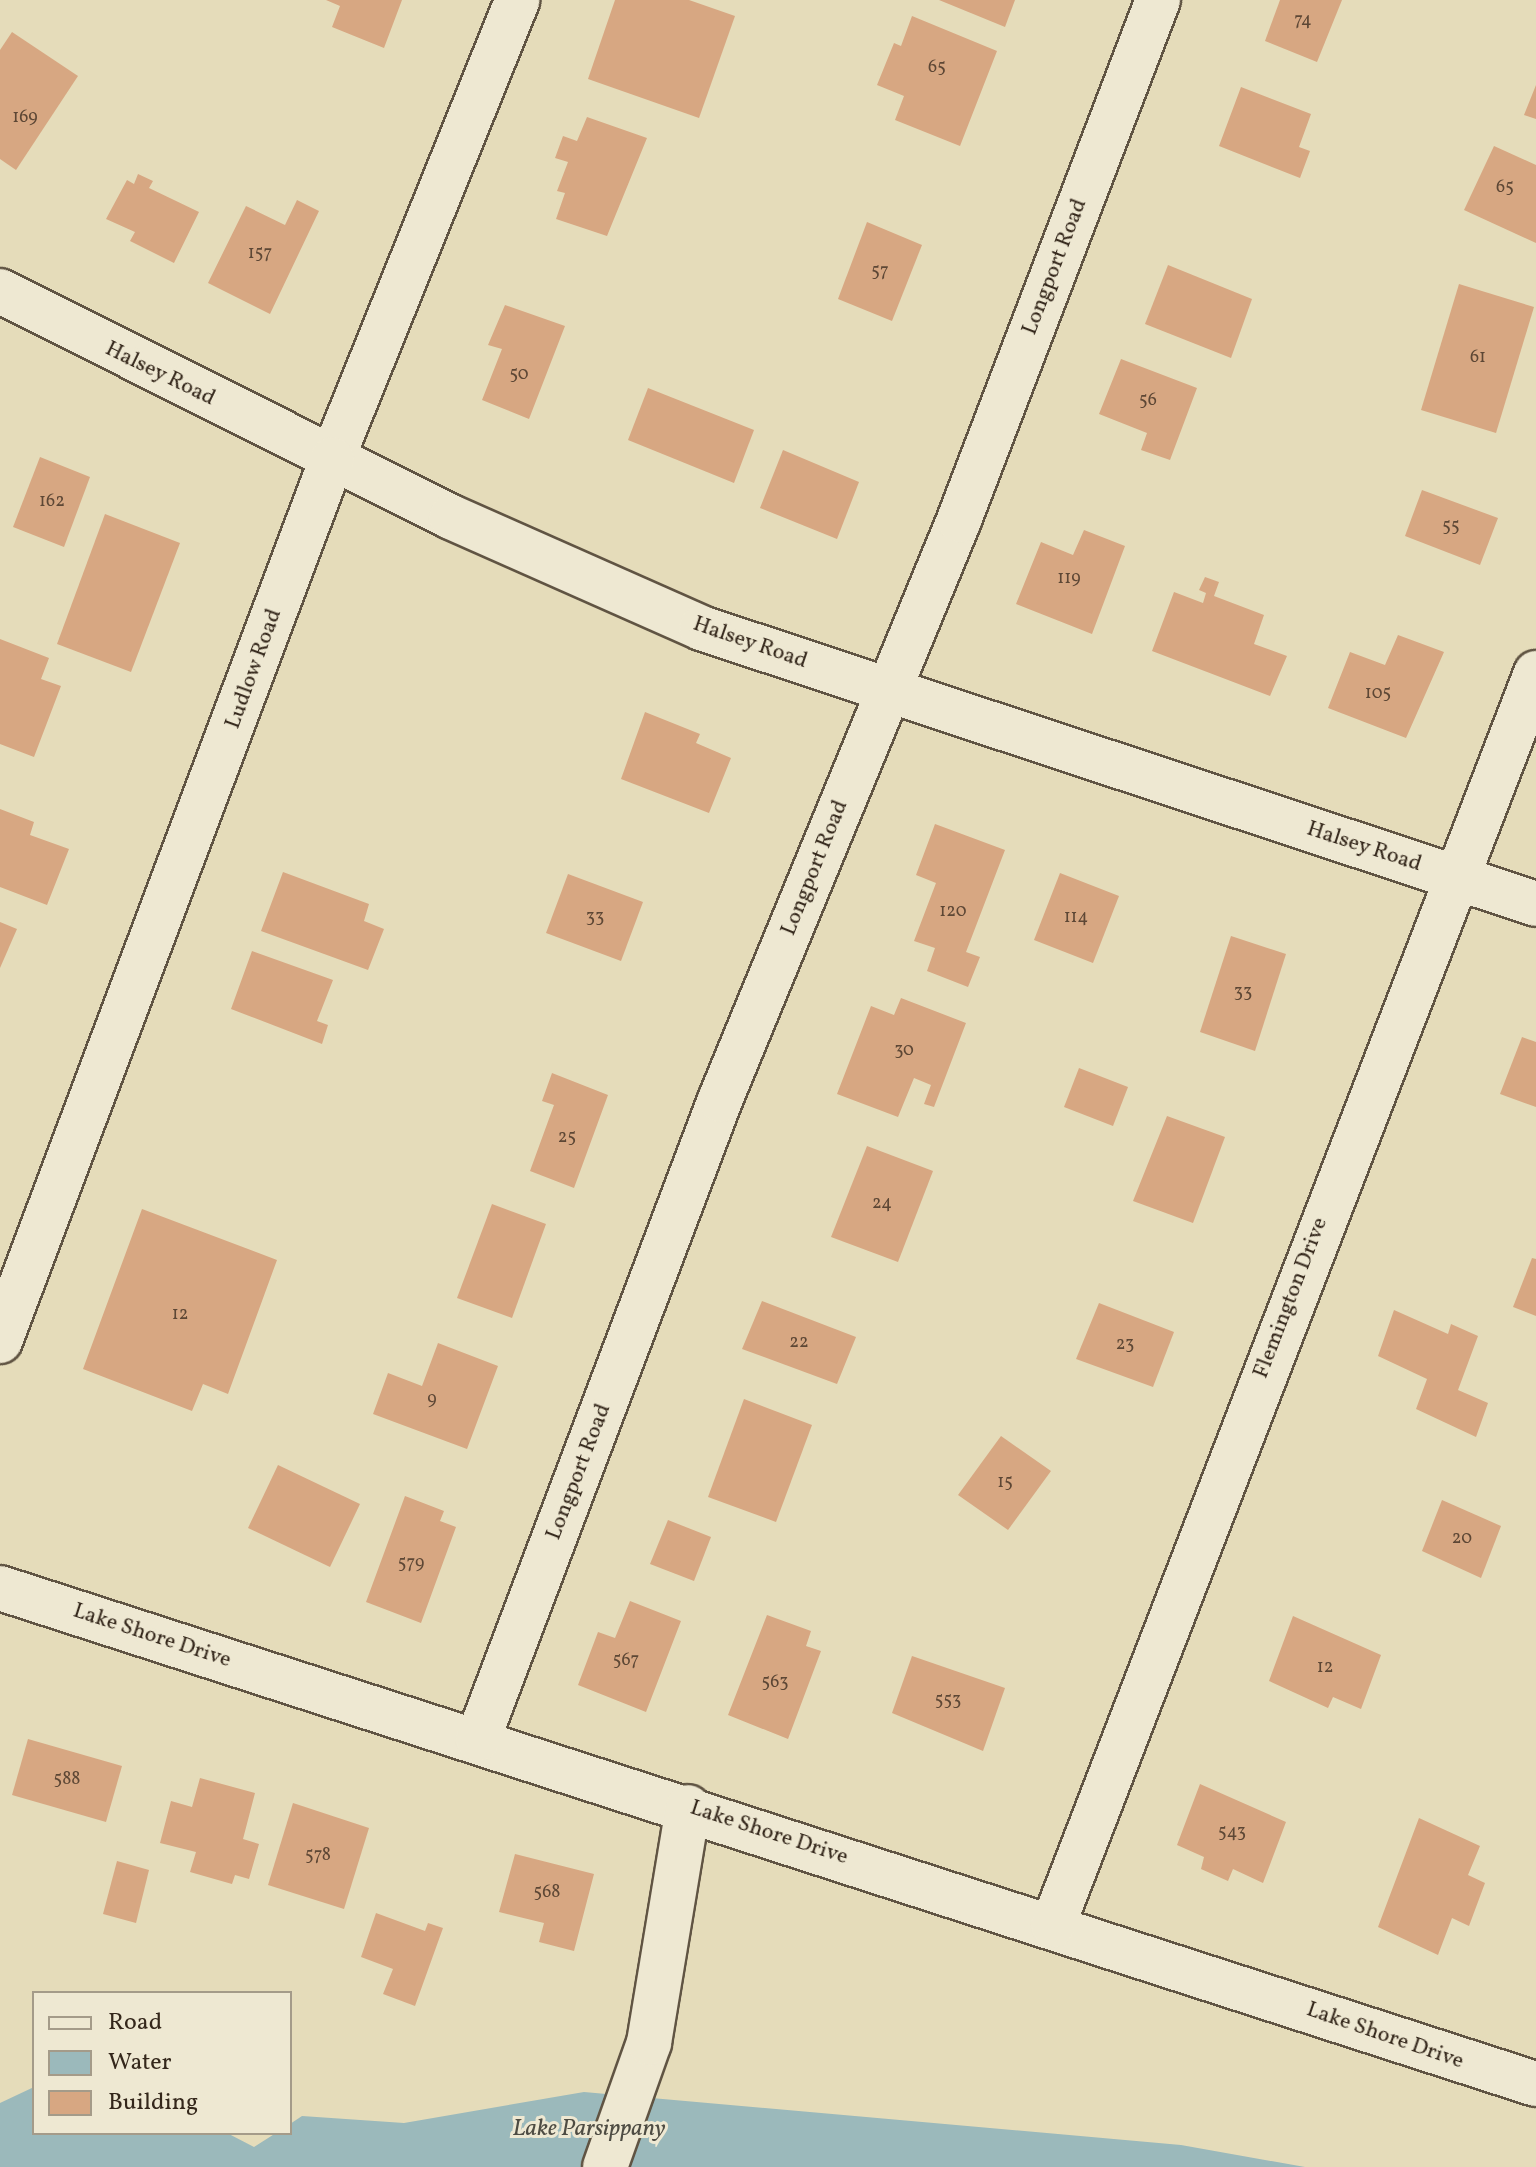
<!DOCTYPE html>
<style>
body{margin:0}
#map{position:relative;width:1536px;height:2167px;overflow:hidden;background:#e5dcba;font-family:Vollkorn,serif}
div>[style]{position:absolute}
.water>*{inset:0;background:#9bb9bb}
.building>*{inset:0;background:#d7a782}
.roads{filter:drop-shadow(2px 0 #605443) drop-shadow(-2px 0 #605443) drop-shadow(0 2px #605443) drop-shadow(0 -2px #605443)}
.minor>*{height:44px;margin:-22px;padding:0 22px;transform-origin:22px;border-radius:22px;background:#eee8d2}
.tertiary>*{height:44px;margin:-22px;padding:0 22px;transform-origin:22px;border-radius:22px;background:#eee8d2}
span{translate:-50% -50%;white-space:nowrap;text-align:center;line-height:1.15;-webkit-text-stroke:6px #eee8d2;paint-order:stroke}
.number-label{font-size:18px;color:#5d4735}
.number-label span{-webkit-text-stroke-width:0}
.street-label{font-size:22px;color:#34271b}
.water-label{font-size:24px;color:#4e4c43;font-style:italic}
.legend{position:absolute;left:32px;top:1991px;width:260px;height:144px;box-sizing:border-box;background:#eee8d2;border:2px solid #a49b89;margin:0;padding:10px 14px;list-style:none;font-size:24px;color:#34271b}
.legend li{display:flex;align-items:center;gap:16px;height:40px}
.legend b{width:40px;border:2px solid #a49b89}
</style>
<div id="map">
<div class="water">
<div style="clip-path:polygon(34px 2087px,34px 2133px,227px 2133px,254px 2147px,276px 2133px,290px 2133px,290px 2124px,302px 2116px,404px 2123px,584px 2092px,1181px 2145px,1305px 2167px,0 2167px,0 2103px)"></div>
</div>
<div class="building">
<div style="clip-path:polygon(326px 0,402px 0,384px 48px,332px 27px,340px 6px)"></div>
<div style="clip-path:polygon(615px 0,689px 0,735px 16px,699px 118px,588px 79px)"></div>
<div style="clip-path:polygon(939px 0,1015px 0,1005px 27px)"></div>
<div style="clip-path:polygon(1280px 0,1342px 0,1317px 62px,1265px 41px)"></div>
<div style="clip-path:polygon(912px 16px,997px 51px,960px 146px,895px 120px,904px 96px,877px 85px,894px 43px,901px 46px)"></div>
<div style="clip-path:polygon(12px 32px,78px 76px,16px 170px,0 159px,0 50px)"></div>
<div style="clip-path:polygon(1536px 85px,1536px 119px,1524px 115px)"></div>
<div style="clip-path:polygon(1241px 87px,1311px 114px,1299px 147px,1310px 151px,1300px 178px,1219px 146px)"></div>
<div style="clip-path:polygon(587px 117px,647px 138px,607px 236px,556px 219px,565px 193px,557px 191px,568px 162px,555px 158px,563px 136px,577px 141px)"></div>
<div style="clip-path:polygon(1494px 146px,1536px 165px,1536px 243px,1464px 210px)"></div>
<div style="clip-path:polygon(138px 174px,153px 181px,149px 188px,199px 212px,174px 263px,130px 241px,135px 232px,106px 219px,127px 180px,134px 184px)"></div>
<div style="clip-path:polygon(297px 200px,319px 211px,270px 314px,208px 283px,246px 206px,285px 225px)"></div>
<div style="clip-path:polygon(867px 222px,922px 245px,892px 321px,838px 299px)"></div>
<div style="clip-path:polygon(1168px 265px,1252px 299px,1231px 358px,1145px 324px)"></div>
<div style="clip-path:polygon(1459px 284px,1534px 307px,1496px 433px,1421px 410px)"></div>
<div style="clip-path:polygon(505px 305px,565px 326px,529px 419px,482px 400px,502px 349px,488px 345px)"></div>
<div style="clip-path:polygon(1121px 359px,1197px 388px,1170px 460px,1141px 450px,1147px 433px,1099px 414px)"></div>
<div style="clip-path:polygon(648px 388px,754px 430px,734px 483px,628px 440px)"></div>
<div style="clip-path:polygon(783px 450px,859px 482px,837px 539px,760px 508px)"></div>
<div style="clip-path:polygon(40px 457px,90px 477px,64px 547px,13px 527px)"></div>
<div style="clip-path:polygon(1422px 490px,1498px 518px,1480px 565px,1405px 536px)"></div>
<div style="clip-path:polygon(105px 514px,180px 543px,131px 672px,57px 644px)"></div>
<div style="clip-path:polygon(1084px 530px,1125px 546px,1092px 634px,1016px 604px,1041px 542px,1073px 555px)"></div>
<div style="clip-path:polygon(1205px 577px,1219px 582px,1214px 596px,1264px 615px,1254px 644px,1287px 656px,1270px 696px,1152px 651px,1174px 592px,1203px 603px,1206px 593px,1199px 590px)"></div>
<div style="clip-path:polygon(1398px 635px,1444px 652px,1406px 738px,1328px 708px,1350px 652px,1385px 665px)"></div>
<div style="clip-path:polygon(0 639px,49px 658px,41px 679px,61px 686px,34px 757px,0 744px)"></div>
<div style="clip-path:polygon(645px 712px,700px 734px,696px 743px,731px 758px,709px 813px,621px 779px)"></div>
<div style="clip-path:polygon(0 809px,34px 822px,30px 835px,69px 849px,47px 905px,0 887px)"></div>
<div style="clip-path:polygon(935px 824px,1005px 850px,966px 952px,980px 957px,968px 987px,927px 971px,935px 948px,914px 941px,936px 883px,916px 875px)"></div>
<div style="clip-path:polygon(283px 872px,369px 904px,364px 921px,384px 929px,368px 970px,261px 931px)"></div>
<div style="clip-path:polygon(1060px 873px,1119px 896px,1093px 963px,1034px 940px)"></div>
<div style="clip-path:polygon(568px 874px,643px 902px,621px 961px,546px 933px)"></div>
<div style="clip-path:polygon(0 922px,17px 929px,0 968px)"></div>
<div style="clip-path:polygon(1231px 936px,1286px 954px,1255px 1051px,1200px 1032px)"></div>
<div style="clip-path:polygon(252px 951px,333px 980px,317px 1021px,328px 1025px,322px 1044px,231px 1009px)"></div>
<div style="clip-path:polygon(901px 998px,966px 1023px,934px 1107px,924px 1104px,931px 1085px,914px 1078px,898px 1117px,837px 1094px,871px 1006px,894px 1015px)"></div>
<div style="clip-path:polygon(1522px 1037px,1536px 1042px,1536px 1107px,1500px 1094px)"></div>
<div style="clip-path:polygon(1079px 1068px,1128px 1087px,1113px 1126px,1064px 1107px)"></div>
<div style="clip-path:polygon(552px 1073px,608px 1095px,574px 1188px,530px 1171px,554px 1105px,542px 1101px)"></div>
<div style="clip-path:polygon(1167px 1116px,1225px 1137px,1193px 1223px,1133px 1201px)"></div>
<div style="clip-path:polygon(867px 1146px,933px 1171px,898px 1262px,831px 1237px)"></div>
<div style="clip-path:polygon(492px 1204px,546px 1224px,512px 1318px,457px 1298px)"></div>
<div style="clip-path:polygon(142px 1209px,277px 1260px,228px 1394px,203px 1384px,192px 1411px,83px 1369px)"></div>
<div style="clip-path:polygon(1532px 1258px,1536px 1259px,1536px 1316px,1513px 1307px)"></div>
<div style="clip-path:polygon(762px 1301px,856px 1337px,837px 1384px,742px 1349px)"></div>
<div style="clip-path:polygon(1099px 1303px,1174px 1332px,1153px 1387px,1076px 1359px)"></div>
<div style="clip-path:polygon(1394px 1310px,1448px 1334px,1451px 1324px,1478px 1336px,1458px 1390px,1488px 1403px,1476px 1437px,1416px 1409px,1427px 1379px,1378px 1356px)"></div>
<div style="clip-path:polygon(438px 1343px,498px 1366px,467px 1449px,373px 1414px,388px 1373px,422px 1386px)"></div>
<div style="clip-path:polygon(744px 1399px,812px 1425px,776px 1522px,708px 1497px)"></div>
<div style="clip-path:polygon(1001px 1436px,1051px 1471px,1008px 1530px,958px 1495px)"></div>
<div style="clip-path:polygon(278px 1465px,360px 1504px,330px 1567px,248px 1528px)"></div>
<div style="clip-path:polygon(405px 1496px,444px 1511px,440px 1521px,456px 1527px,421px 1623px,366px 1602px)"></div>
<div style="clip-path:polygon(1442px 1500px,1501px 1526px,1481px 1578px,1422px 1551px)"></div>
<div style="clip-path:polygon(668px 1520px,711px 1537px,694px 1581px,650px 1564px)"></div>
<div style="clip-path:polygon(630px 1601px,681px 1621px,646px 1712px,578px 1685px,598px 1632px,615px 1638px)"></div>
<div style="clip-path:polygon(767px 1615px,811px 1631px,806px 1646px,821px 1651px,788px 1739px,728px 1715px)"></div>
<div style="clip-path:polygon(1293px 1616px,1381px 1655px,1361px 1709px,1333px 1697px,1328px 1708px,1269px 1681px)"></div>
<div style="clip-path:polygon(912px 1656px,1005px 1688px,983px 1751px,892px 1713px)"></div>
<div style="clip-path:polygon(28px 1739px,122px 1766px,106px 1822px,12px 1795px)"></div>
<div style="clip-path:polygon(200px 1778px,255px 1793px,243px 1839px,259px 1844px,249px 1879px,235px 1875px,232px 1884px,190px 1872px,196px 1852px,160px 1843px,171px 1801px,192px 1807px)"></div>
<div style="clip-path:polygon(1200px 1784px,1286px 1822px,1263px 1883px,1233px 1869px,1228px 1881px,1201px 1869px,1204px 1857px,1177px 1845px)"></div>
<div style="clip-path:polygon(293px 1803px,369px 1828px,344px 1909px,268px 1885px)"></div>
<div style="clip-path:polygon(1419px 1818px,1480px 1846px,1468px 1875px,1485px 1883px,1469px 1926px,1452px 1918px,1438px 1955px,1378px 1927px)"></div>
<div style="clip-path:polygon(515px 1854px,594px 1874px,574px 1951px,539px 1942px,544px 1923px,499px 1912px)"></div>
<div style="clip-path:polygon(117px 1861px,149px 1870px,136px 1923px,103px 1914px)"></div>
<div style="clip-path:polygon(376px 1913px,425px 1931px,428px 1923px,443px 1928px,415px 2006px,383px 1994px,393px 1969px,361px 1957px)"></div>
</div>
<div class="roads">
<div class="minor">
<div style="left:332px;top:459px;width:495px;rotate:-68deg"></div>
<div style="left:0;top:1588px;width:1614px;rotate:17.9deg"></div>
<div style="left:478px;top:1739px;width:683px;rotate:-69.26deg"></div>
<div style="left:720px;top:1100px;width:627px;rotate:-67.6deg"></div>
<div style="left:959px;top:520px;width:557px;rotate:-69.06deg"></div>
<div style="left:1053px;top:1925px;width:1342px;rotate:-68.9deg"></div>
<div style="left:605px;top:2167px;width:132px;rotate:-70.5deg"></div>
<div style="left:649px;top:2043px;width:239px;rotate:-80.6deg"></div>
</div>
<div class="tertiary">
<div style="left:0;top:291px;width:504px;rotate:26.62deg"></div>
<div style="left:451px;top:517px;width:274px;rotate:23.9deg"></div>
<div style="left:701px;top:628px;width:879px;rotate:18.29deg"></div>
<div style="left:0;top:1341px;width:942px;rotate:-69.37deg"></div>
</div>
</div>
<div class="number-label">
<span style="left:1303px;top:21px">74</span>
<span style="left:937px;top:68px">65</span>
<span style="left:25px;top:118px">169</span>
<span style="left:1505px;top:188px">65</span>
<span style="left:260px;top:254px">157</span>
<span style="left:880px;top:272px">57</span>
<span style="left:1478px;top:358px">61</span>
<span style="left:519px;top:375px">50</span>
<span style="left:1148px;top:401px">56</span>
<span style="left:52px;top:502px">162</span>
<span style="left:1451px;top:527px">55</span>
<span style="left:1069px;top:579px">119</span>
<span style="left:1378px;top:694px">105</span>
<span style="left:953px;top:912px">120</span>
<span style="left:595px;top:918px">33</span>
<span style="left:1076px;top:918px">114</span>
<span style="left:1243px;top:993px">33</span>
<span style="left:904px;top:1051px">30</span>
<span style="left:567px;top:1138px">25</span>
<span style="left:882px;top:1204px">24</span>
<span style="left:180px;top:1315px">12</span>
<span style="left:799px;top:1343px">22</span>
<span style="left:1125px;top:1345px">23</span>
<span style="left:432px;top:1400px">9</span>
<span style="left:1005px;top:1483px">15</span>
<span style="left:1462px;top:1539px">20</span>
<span style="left:411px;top:1564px">579</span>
<span style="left:626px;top:1661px">567</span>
<span style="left:1325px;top:1668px">12</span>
<span style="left:775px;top:1683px">563</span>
<span style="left:948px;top:1701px">553</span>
<span style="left:67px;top:1780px">588</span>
<span style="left:1232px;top:1833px">543</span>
<span style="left:318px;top:1856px">578</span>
<span style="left:547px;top:1893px">568</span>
</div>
<div class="street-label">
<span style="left:1055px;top:267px;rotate:-69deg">Longport Road</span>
<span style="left:160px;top:374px;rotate:26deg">Halsey Road</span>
<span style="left:750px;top:643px;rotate:19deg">Halsey Road</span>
<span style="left:254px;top:669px;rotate:-70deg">Ludlow Road</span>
<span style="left:1364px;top:847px;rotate:18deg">Halsey Road</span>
<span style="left:815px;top:868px;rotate:-68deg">Longport Road</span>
<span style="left:1291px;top:1298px;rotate:-69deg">Flemington Drive</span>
<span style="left:579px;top:1472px;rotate:-69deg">Longport Road</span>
<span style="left:152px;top:1636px;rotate:18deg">Lake Shore Drive</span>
<span style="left:769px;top:1833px;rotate:18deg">Lake Shore Drive</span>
<span style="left:1385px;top:2036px;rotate:19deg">Lake Shore Drive</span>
</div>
<div class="water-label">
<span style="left:589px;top:2130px">Lake Parsippany</span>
</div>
<ul class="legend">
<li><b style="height:10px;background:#eee8d2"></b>Road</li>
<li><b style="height:22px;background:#9bb9bb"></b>Water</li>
<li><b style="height:22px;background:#d7a782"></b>Building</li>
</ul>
</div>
